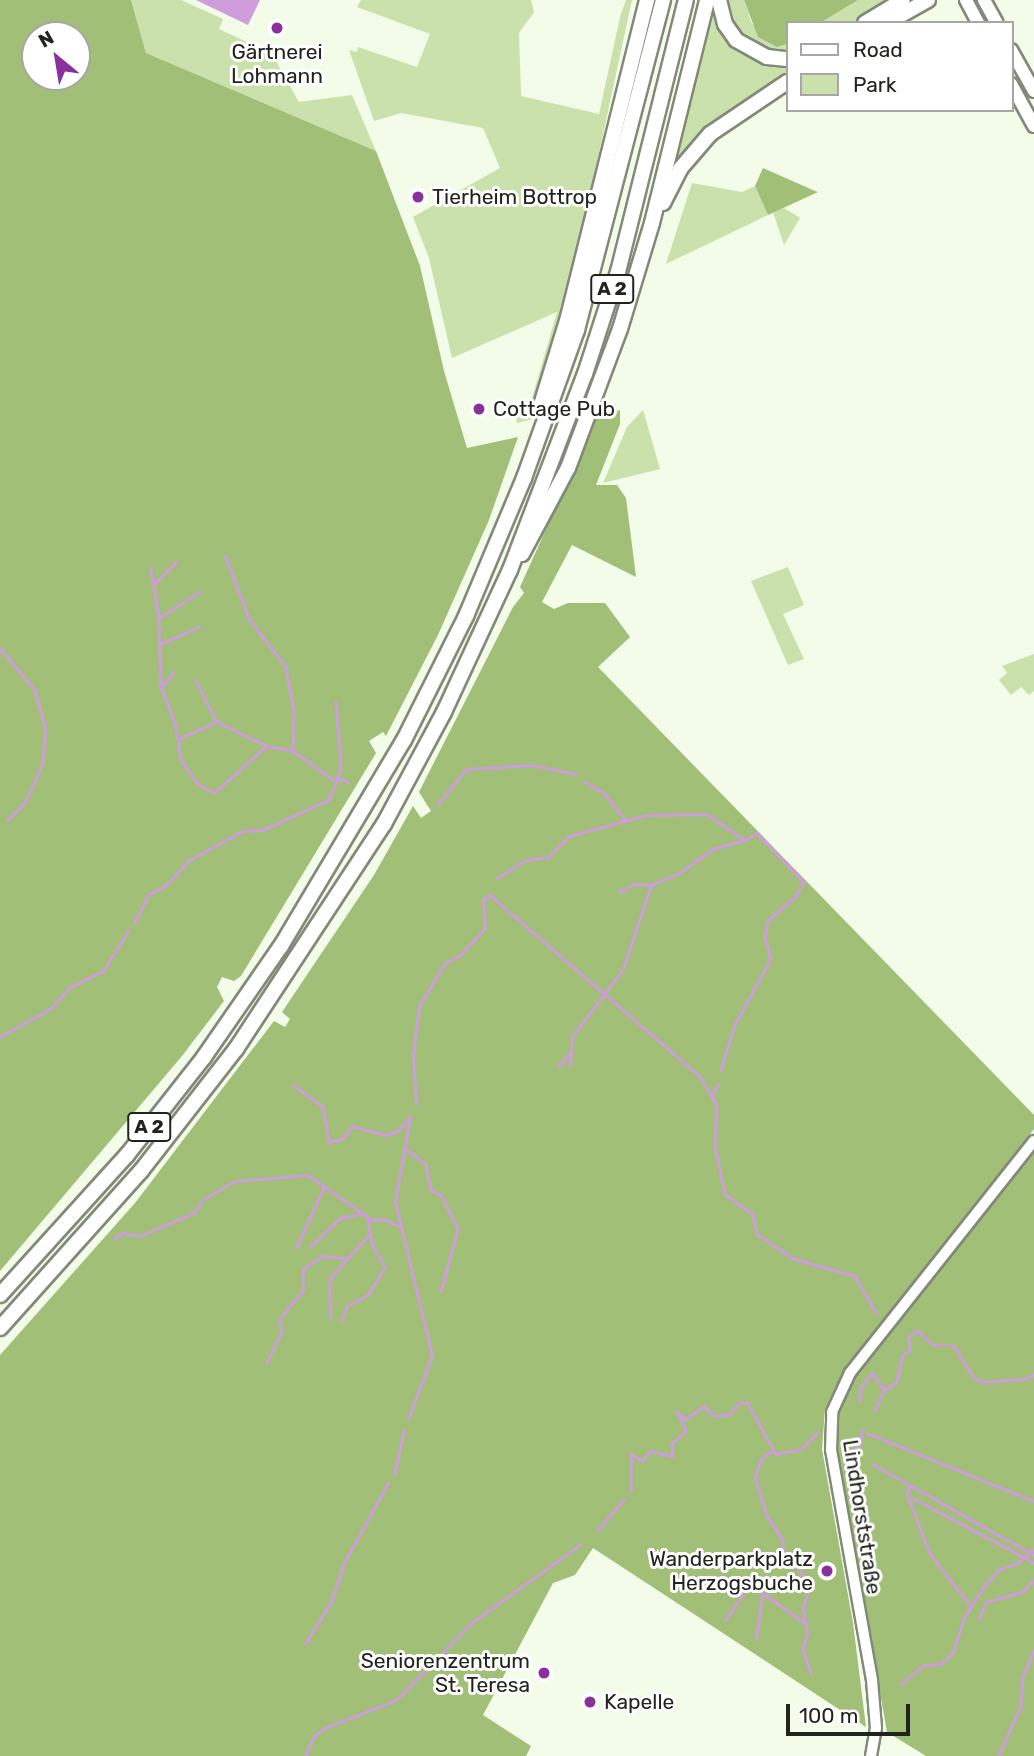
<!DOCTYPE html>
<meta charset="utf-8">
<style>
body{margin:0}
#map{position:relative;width:1034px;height:1756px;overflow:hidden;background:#f3fbe9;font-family:Rubik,sans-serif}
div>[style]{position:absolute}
.green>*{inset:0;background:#cae1ac}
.forest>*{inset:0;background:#a1bf77}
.water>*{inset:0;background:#cf9ddb}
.stream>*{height:2.5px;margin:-1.25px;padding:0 1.25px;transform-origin:1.25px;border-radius:1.25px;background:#cf9ddb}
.roads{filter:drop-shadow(2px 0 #828979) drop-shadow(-2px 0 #828979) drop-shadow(0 2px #828979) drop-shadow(0 -2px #828979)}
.minor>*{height:10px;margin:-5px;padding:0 5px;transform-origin:5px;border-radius:5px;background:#fff}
.major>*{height:12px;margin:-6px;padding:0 6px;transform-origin:6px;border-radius:6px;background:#fff}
.highway>*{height:14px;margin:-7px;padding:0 7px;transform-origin:7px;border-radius:7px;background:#fff}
.dots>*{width:19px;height:19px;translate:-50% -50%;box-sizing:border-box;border:4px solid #fff;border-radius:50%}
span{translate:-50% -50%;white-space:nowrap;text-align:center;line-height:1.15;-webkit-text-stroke:6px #fff;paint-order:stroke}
.shield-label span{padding:2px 5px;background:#fff;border:2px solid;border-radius:5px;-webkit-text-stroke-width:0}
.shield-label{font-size:19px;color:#21241d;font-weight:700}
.poi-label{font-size:21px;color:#21241d}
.left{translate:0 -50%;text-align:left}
.right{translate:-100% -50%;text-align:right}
.street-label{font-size:21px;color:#21241d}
.legend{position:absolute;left:786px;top:21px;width:228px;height:91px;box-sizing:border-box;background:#fff;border:2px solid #a6a7a5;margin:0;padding:9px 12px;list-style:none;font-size:21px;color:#21241d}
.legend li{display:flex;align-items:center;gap:14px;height:35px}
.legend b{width:35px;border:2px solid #a6a7a5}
.north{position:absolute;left:21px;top:21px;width:70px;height:70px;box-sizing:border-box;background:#fff;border:2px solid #a6a7a5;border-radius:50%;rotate:330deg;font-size:19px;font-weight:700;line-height:28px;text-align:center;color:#21241d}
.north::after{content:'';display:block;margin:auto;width:24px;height:32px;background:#89309d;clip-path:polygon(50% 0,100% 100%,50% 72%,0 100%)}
.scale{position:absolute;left:786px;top:1704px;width:124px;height:32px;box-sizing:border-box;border:4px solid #21241d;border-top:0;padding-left:9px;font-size:21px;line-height:24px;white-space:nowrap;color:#21241d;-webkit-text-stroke:5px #fff;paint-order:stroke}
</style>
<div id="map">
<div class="green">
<div style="clip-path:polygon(131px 0,181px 0,223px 19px,219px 29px,280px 58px,277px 63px,299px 102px,352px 95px,376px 151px,146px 53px)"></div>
<div style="clip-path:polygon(361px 0,531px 0,534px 12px,519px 33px,521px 96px,599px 114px,620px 17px,626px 0,632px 0,574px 269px,533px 419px,517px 423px,516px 419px,528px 412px,557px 312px,452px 358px,429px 258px,413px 217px,500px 168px,483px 128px,401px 113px,374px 121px,349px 50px,357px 52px,358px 47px,417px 67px,430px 34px,357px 7px)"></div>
<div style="clip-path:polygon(711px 0,721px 25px,787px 63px,787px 78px,740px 106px,670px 179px)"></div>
<div style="clip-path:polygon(723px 0,744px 0,752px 24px,777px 47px,787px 44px,787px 55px,766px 53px,735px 32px)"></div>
<div style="clip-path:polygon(858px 0,894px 0,856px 23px,820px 23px)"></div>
<div style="clip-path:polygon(692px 183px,742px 192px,755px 186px,768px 215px,666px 264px)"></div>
<div style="clip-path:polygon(784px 208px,800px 218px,784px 245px,773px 212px)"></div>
<div style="clip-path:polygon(643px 410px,660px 469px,603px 483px,627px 427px)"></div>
<div style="clip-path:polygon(788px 567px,804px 605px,783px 614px,804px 659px,788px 665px,751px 581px)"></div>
<div style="clip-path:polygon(1034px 654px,1034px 691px,1029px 695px,1021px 687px,1011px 695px,999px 680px,1007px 673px,1002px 666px)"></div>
</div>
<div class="forest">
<div style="clip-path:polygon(evenodd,0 0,131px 0,146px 53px,376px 151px,420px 266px,444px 371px,467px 448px,518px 437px,489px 520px,438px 635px,386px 736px,383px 732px,369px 741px,376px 753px,241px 976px,234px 981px,222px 977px,217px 987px,224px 1001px,182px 1056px,0 1271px,0 0,77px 35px,77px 77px,35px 77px,35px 35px,77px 35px)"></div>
<div style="clip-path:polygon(744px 0,858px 0,820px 23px,787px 23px,787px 44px,777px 47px,758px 37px)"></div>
<div style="clip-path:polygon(763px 168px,815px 191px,818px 192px,768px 215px,755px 186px)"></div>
<div style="clip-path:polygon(620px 410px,620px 424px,596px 485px,617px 485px,626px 498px,636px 577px,572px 545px,542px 602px,554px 609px,568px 603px,605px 603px,630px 637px,598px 667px,1034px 1115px,1034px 1129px,845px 1368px,825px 1409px,822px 1449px,853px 1623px,866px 1727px,593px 1548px,575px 1575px,553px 1583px,483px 1715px,531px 1746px,526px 1756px,0 1756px,0 1355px,135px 1203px,274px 1021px,285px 1027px,290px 1019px,282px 1012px,374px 875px,413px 806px,421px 818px,431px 811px,419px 792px,513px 607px,524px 593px,520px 587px,596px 418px)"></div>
<div style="clip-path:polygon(1034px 1153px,1034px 1756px,926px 1756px,887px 1732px,837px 1449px,836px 1412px,853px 1376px)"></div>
</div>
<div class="water">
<div style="clip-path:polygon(196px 0,260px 0,248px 25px)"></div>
</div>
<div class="stream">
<div style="left:225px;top:555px;width:70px;rotate:69deg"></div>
<div style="left:250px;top:620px;width:59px;rotate:52.5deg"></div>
<div style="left:286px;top:667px;width:45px;rotate:79.7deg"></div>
<div style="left:294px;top:711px;width:39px;rotate:91deg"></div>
<div style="left:151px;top:568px;width:51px;rotate:80.9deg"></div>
<div style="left:159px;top:618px;width:69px;rotate:88.3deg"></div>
<div style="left:161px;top:687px;width:38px;rotate:68deg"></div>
<div style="left:175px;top:722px;width:38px;rotate:81deg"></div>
<div style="left:181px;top:760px;width:29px;rotate:55deg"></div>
<div style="left:198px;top:784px;width:18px;rotate:29deg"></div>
<div style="left:214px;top:793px;width:70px;rotate:-42.1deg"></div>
<div style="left:266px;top:746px;width:27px;rotate:10deg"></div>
<div style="left:293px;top:751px;width:52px;rotate:35.5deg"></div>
<div style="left:154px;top:584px;width:31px;rotate:-45deg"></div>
<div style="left:159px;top:618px;width:48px;rotate:-33deg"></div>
<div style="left:160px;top:644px;width:43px;rotate:-23.6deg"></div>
<div style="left:0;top:648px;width:55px;rotate:50.2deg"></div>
<div style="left:35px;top:690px;width:41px;rotate:74.6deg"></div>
<div style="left:46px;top:730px;width:36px;rotate:96deg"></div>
<div style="left:42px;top:766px;width:41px;rotate:114.7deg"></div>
<div style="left:25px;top:803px;width:24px;rotate:135deg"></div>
<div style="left:196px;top:680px;width:47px;rotate:63.4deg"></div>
<div style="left:217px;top:722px;width:53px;rotate:25.6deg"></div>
<div style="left:161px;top:687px;width:20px;rotate:-49deg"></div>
<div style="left:336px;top:702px;width:61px;rotate:85.3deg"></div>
<div style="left:341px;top:763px;width:15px;rotate:101deg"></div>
<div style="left:178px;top:739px;width:39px;rotate:-24deg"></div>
<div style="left:584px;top:781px;width:23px;rotate:31deg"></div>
<div style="left:604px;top:793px;width:35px;rotate:51deg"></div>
<div style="left:437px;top:805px;width:46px;rotate:-51.1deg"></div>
<div style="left:466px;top:769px;width:67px;rotate:-3.4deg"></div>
<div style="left:533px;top:765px;width:43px;rotate:12.1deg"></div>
<div style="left:497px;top:878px;width:34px;rotate:-32deg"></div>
<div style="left:526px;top:860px;width:22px;rotate:-8deg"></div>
<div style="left:548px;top:857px;width:30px;rotate:-45deg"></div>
<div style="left:569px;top:836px;width:81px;rotate:-15.1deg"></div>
<div style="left:647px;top:815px;width:60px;rotate:-1deg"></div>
<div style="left:707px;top:814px;width:46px;rotate:34.4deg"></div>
<div style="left:745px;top:840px;width:14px;rotate:-30deg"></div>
<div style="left:757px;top:833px;width:68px;rotate:46.2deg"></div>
<div style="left:804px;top:882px;width:16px;rotate:120deg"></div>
<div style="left:796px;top:896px;width:38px;rotate:138deg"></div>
<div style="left:768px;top:921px;width:17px;rotate:100deg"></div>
<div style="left:765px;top:938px;width:22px;rotate:74deg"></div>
<div style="left:771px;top:959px;width:75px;rotate:118.6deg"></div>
<div style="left:735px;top:1025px;width:47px;rotate:107.3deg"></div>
<div style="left:619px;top:892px;width:17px;rotate:-28deg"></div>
<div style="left:634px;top:884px;width:17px;rotate:3deg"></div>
<div style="left:134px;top:923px;width:33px;rotate:-63deg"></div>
<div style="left:149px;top:894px;width:18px;rotate:-27deg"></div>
<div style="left:165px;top:886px;width:35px;rotate:-47deg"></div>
<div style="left:189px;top:860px;width:61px;rotate:-28.2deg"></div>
<div style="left:243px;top:831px;width:20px;rotate:-3deg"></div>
<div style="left:263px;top:830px;width:72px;rotate:-24.8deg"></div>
<div style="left:328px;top:800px;width:24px;rotate:-66deg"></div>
<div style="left:338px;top:778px;width:11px;rotate:22deg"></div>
<div style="left:0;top:1037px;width:59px;rotate:-29.6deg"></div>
<div style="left:51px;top:1008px;width:28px;rotate:-48deg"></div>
<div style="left:70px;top:987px;width:37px;rotate:-26deg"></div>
<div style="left:103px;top:971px;width:47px;rotate:-58deg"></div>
<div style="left:558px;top:1066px;width:19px;rotate:-47deg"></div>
<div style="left:571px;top:1052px;width:15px;rotate:-86deg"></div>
<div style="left:572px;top:1037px;width:85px;rotate:-53.1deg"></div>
<div style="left:623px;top:969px;width:89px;rotate:-71.6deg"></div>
<div style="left:651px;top:885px;width:30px;rotate:-23deg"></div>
<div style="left:679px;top:873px;width:42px;rotate:-35.2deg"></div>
<div style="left:713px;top:849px;width:32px;rotate:-16deg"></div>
<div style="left:569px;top:1066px;width:11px;rotate:-80deg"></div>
<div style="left:293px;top:1085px;width:37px;rotate:36deg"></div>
<div style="left:323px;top:1107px;width:36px;rotate:80deg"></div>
<div style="left:329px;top:1142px;width:13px;rotate:-13deg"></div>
<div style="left:342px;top:1139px;width:17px;rotate:-50deg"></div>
<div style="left:353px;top:1126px;width:33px;rotate:16deg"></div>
<div style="left:385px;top:1135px;width:14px;rotate:-17deg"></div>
<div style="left:398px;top:1131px;width:17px;rotate:-50deg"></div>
<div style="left:712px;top:1096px;width:13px;rotate:-63deg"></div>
<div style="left:416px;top:1104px;width:49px;rotate:-93.5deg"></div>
<div style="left:413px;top:1055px;width:49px;rotate:-83deg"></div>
<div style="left:419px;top:1006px;width:50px;rotate:-58.8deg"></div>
<div style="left:445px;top:963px;width:16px;rotate:-27deg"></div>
<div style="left:459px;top:956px;width:38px;rotate:-47deg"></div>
<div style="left:485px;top:928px;width:28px;rotate:-94deg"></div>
<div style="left:483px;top:900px;width:9px;rotate:-36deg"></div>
<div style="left:490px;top:895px;width:277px;rotate:40.8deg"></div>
<div style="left:700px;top:1076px;width:34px;rotate:60deg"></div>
<div style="left:717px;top:1106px;width:40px;rotate:92.9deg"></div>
<div style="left:715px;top:1146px;width:49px;rotate:78.2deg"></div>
<div style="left:725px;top:1194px;width:34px;rotate:36deg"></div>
<div style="left:753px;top:1214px;width:20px;rotate:79deg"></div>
<div style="left:757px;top:1234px;width:42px;rotate:34.4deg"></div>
<div style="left:792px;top:1258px;width:66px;rotate:15.9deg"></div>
<div style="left:855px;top:1276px;width:43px;rotate:60.4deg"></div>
<div style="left:407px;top:1150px;width:24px;rotate:36deg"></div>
<div style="left:426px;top:1164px;width:26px;rotate:79deg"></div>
<div style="left:431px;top:1190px;width:11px;rotate:27deg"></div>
<div style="left:441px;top:1195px;width:38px;rotate:63deg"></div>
<div style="left:458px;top:1229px;width:65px;rotate:105.1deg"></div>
<div style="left:114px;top:1239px;width:10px;rotate:-37deg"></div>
<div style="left:122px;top:1233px;width:18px;rotate:9deg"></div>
<div style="left:140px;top:1236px;width:59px;rotate:-23.1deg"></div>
<div style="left:194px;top:1213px;width:15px;rotate:-58deg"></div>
<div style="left:202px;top:1200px;width:38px;rotate:-30deg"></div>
<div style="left:235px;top:1181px;width:73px;rotate:-4.7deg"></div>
<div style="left:308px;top:1175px;width:78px;rotate:35.1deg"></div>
<div style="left:372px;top:1220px;width:11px;rotate:-5deg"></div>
<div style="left:383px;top:1219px;width:20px;rotate:24deg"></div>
<div style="left:310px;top:1247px;width:42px;rotate:-44deg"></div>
<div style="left:340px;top:1218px;width:21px;rotate:-11deg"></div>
<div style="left:296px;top:1248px;width:67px;rotate:-65.3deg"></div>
<div style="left:330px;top:1318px;width:39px;rotate:-91deg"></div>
<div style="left:329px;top:1279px;width:58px;rotate:-47.8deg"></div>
<div style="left:341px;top:1321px;width:16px;rotate:-68deg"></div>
<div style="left:347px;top:1306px;width:24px;rotate:-28deg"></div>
<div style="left:368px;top:1295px;width:33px;rotate:-59deg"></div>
<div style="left:385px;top:1267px;width:26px;rotate:-121deg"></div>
<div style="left:372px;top:1245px;width:29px;rotate:-100deg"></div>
<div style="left:266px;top:1363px;width:34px;rotate:-63deg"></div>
<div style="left:281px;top:1333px;width:15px;rotate:-94deg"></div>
<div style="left:280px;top:1318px;width:35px;rotate:-50deg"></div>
<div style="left:303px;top:1291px;width:22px;rotate:-90deg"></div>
<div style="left:303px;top:1269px;width:23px;rotate:-34deg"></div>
<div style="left:322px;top:1256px;width:23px;rotate:5deg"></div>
<div style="left:859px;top:1401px;width:14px;rotate:-82deg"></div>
<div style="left:861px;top:1387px;width:18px;rotate:-52deg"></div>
<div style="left:872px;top:1373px;width:20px;rotate:53deg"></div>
<div style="left:874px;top:1410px;width:21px;rotate:-62deg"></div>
<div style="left:884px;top:1391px;width:16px;rotate:-38deg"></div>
<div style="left:897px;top:1381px;width:26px;rotate:-79deg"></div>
<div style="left:902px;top:1355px;width:9px;rotate:-32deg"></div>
<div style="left:910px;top:1350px;width:12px;rotate:-99deg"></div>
<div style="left:908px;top:1338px;width:12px;rotate:-42deg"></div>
<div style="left:917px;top:1330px;width:22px;rotate:43deg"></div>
<div style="left:933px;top:1345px;width:20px"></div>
<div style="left:953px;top:1345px;width:37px;rotate:57deg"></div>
<div style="left:973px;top:1376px;width:11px;rotate:34deg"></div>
<div style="left:982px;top:1382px;width:43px;rotate:-4deg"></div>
<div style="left:1025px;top:1379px;width:10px;rotate:-29deg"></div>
<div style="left:408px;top:1419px;width:67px;rotate:-69.1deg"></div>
<div style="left:432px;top:1356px;width:158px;rotate:-103.5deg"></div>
<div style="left:395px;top:1202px;width:86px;rotate:-80deg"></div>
<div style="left:867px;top:1433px;width:180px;rotate:22.2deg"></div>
<div style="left:852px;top:1451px;width:11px;rotate:-41deg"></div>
<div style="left:860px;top:1444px;width:14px;rotate:-82deg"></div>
<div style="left:772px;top:1452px;width:12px;rotate:149deg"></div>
<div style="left:762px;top:1458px;width:20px;rotate:110deg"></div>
<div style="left:755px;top:1477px;width:41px;rotate:72.9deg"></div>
<div style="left:767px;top:1516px;width:29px;rotate:56deg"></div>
<div style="left:783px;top:1540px;width:10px;rotate:90deg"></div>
<div style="left:783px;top:1550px;width:44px;rotate:50.5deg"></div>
<div style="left:811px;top:1584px;width:25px;rotate:108deg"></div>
<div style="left:803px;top:1608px;width:25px;rotate:79deg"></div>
<div style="left:808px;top:1633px;width:17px;rotate:107deg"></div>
<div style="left:803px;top:1649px;width:25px;rotate:72deg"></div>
<div style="left:873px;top:1464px;width:185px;rotate:29.5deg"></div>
<div style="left:394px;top:1475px;width:45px;rotate:-77.2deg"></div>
<div style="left:910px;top:1487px;width:7px;rotate:117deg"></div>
<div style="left:907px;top:1493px;width:65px;rotate:69.3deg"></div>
<div style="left:930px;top:1554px;width:66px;rotate:51.7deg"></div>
<div style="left:631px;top:1491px;width:37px;rotate:-90deg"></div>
<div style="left:631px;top:1454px;width:13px;rotate:32deg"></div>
<div style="left:642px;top:1461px;width:13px;rotate:-51deg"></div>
<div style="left:650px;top:1451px;width:23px;rotate:13deg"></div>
<div style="left:672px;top:1456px;width:13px;rotate:-90deg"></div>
<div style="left:672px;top:1443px;width:18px;rotate:-41deg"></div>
<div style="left:686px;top:1431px;width:21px;rotate:-115deg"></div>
<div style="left:677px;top:1412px;width:11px;rotate:38deg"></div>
<div style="left:686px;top:1419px;width:22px;rotate:-36deg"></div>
<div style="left:704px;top:1406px;width:14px;rotate:45deg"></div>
<div style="left:714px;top:1416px;width:16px;rotate:-7deg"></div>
<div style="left:730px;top:1414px;width:14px;rotate:-51deg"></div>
<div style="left:739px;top:1403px;width:8px;rotate:-7deg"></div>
<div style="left:747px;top:1402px;width:60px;rotate:60.9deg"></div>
<div style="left:776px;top:1454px;width:25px;rotate:-11deg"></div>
<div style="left:801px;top:1449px;width:23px;rotate:-45deg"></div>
<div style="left:913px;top:1498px;width:132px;rotate:28.1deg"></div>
<div style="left:597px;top:1531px;width:42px;rotate:-49.8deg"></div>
<div style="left:1031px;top:1562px;width:3px;rotate:18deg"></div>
<div style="left:979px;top:1619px;width:18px;rotate:-68deg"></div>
<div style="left:986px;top:1602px;width:37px;rotate:-16deg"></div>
<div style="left:1022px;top:1592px;width:17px;rotate:-45deg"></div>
<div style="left:725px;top:1620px;width:44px;rotate:-55.2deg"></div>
<div style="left:750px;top:1584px;width:69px;rotate:35.5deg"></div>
<div style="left:756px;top:1639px;width:45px;rotate:-82.4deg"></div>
<div style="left:305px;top:1644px;width:49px;rotate:-58.2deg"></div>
<div style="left:331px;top:1602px;width:41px;rotate:-71.6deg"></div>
<div style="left:344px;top:1563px;width:91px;rotate:-61.2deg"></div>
<div style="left:901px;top:1684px;width:30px;rotate:-40deg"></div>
<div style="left:924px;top:1665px;width:17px;rotate:-3deg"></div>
<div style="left:941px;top:1664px;width:17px;rotate:-45deg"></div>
<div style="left:953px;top:1652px;width:36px;rotate:-72deg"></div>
<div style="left:964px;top:1618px;width:34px;rotate:-58deg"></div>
<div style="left:982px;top:1589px;width:25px;rotate:-50deg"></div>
<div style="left:998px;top:1570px;width:21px;rotate:-19deg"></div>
<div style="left:1018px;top:1563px;width:22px;rotate:-43deg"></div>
<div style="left:305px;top:1756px;width:22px;rotate:-66deg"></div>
<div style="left:314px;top:1736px;width:14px;rotate:-36deg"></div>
<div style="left:325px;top:1728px;width:76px;rotate:-21.5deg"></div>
<div style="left:396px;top:1700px;width:111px;rotate:-45.4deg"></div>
<div style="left:474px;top:1621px;width:132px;rotate:-35.7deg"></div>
<div style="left:998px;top:1756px;width:56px;rotate:-65.7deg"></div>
<div style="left:1021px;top:1705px;width:27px;rotate:-88deg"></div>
<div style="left:1022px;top:1678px;width:30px;rotate:-67deg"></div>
</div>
<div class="roads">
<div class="minor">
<div style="left:871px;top:1756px;width:28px;rotate:-80deg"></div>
<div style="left:876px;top:1728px;width:48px;rotate:-94.8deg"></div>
<div style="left:872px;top:1680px;width:234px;rotate:-100.1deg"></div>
<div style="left:831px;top:1450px;width:38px;rotate:-88deg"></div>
<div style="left:832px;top:1412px;width:43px;rotate:-65.2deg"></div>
<div style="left:850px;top:1373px;width:296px;rotate:-51.6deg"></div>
</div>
<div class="major">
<div style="left:966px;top:0;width:26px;rotate:62deg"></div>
<div style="left:984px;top:0;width:26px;rotate:61deg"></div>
<div style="left:1011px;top:50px;width:47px;rotate:60.7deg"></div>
<div style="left:1011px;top:84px;width:48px;rotate:61.3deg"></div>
</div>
<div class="highway">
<div style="left:719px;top:0;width:25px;rotate:76deg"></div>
<div style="left:725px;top:24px;width:19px;rotate:55deg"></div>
<div style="left:736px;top:40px;width:35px;rotate:29deg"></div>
<div style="left:767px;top:57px;width:20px;rotate:6deg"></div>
<div style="left:865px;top:23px;width:44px;rotate:-31.2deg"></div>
<div style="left:887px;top:23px;width:47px;rotate:-29.3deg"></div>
<div style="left:663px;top:203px;width:38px;rotate:-63deg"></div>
<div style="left:680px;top:169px;width:46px;rotate:-49.4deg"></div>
<div style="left:710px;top:134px;width:93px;rotate:-34deg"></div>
<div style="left:541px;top:405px;width:92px;rotate:-72.9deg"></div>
<div style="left:568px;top:317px;width:327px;rotate:-76deg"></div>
<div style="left:522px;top:554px;width:98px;rotate:-61.9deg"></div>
<div style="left:568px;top:468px;width:148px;rotate:-69.5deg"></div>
<div style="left:620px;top:329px;width:111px;rotate:-73.2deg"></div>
<div style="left:652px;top:223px;width:230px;rotate:-76.1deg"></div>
<div style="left:0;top:1295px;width:189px;rotate:-47.8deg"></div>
<div style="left:127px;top:1155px;width:125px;rotate:-51.8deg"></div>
<div style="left:204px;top:1057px;width:135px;rotate:-55.3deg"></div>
<div style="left:281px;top:946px;width:240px;rotate:-59.2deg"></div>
<div style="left:404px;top:740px;width:139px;rotate:-63.4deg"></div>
<div style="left:466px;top:616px;width:150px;rotate:-67.2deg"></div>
<div style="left:524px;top:478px;width:157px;rotate:-70.3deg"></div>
<div style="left:577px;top:330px;width:341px;rotate:-75.4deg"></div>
<div style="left:0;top:1328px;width:211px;rotate:-48.1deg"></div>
<div style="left:141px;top:1171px;width:155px;rotate:-52.1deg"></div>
<div style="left:236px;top:1049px;width:269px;rotate:-56.7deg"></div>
<div style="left:384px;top:824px;width:127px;rotate:-61.8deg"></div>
<div style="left:444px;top:712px;width:157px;rotate:-65.1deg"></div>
<div style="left:510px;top:570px;width:210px;rotate:-69.1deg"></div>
<div style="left:585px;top:374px;width:107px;rotate:-72.1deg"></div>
<div style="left:618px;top:272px;width:280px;rotate:-76deg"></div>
</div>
</div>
<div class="dots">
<div style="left:277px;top:28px;background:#89309d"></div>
<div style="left:418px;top:197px;background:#89309d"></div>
<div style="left:479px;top:409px;background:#89309d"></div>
<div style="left:827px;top:1571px;background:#89309d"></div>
<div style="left:544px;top:1673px;background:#89309d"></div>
<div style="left:590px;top:1702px;background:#89309d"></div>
</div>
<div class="shield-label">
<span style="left:612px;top:289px">A 2</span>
<span style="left:149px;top:1127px">A 2</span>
</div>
<div class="poi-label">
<span style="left:277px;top:64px">Gärtnerei<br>Lohmann</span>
<span class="left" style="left:432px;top:197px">Tierheim Bottrop</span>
<span class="left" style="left:493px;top:409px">Cottage Pub</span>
<span class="right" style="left:813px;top:1571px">Wanderparkplatz<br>Herzogsbuche</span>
<span class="right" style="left:530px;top:1673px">Seniorenzentrum<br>St. Teresa</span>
<span class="left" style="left:604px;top:1702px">Kapelle</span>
</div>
<div class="street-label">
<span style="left:862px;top:1517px;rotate:81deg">Lindhorststraße</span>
</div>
<ul class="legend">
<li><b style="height:9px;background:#fff"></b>Road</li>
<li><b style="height:19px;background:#cae1ac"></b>Park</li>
</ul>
<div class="north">N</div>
<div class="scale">100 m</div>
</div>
